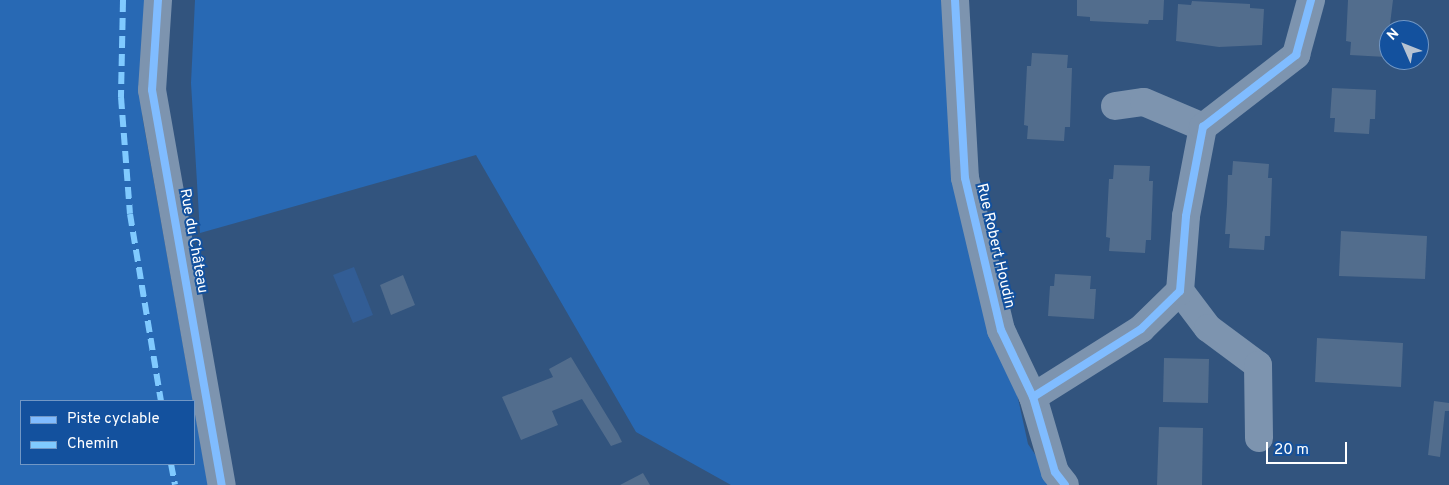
<!DOCTYPE html>
<meta charset="utf-8">
<style>
body{margin:0}
#map{position:relative;width:1449px;height:485px;overflow:hidden;background:#32547e;font-family:Overpass,sans-serif}
div>[style]{position:absolute}
.green>*{inset:0;background:#2869b4}
.water>*{inset:0;background:#325d95}
.building>*{inset:0;background:#526d8d}
.minor>*{height:28px;margin:-14px;padding:0 14px;transform-origin:14px;border-radius:14px;background:#7d94af}
.quiet>*{height:6px;margin-top:-3px;transform-origin:0;background:repeating-linear-gradient(90deg,#80caff 0 12px,transparent 0 18px)}
.cycleway>*{height:8px;margin:-4px;padding:0 4px;transform-origin:4px;border-radius:4px;background:#80bcff}
span{translate:-50% -50%;white-space:nowrap;text-align:center;line-height:1.15;-webkit-text-stroke:4px #13519e;paint-order:stroke}
.street-label{font-size:15px;color:#fff}
.legend{position:absolute;left:20px;top:400px;width:175px;height:65px;box-sizing:border-box;background:#13519e;border:1px solid #7197c5;margin:0;padding:6px 9px;list-style:none;font-size:15px;color:#fff}
.legend li{display:flex;align-items:center;gap:10px;height:25px}
.legend b{width:25px;border:1px solid #7197c5}
.north{position:absolute;left:1379px;top:20px;width:50px;height:50px;box-sizing:border-box;background:#13519e;border:1px solid #7197c5;border-radius:50%;rotate:314deg;font-size:14px;font-weight:700;line-height:20px;text-align:center;color:#fff}
.north::after{content:'';display:block;margin:auto;width:18px;height:22px;background:#b7c3d2;clip-path:polygon(50% 0,100% 100%,50% 72%,0 100%)}
.scale{position:absolute;left:1266px;top:442px;width:81px;height:22px;box-sizing:border-box;border:2px solid #fff;border-top:0;padding-left:6px;font-size:15px;line-height:18px;white-space:nowrap;color:#fff;-webkit-text-stroke:4px #13519e;paint-order:stroke}
</style>
<div id="map">
<div class="green">
<div style="clip-path:polygon(0 0,146px 0,142px 115px,193px 401px,21px 401px,21px 464px,194px 464px,194px 407px,208px 485px,0 485px)"></div>
<div style="clip-path:polygon(195px 0,950px 0,952px 98px,1028px 444px,1056px 485px,731px 485px,636px 432px,476px 155px,200px 233px,191px 83px)"></div>
</div>
<div class="water">
<div style="clip-path:polygon(354px 267px,373px 315px,353px 323px,333px 275px)"></div>
</div>
<div class="building">
<div style="clip-path:polygon(1077px 0,1164px 0,1163px 20px,1149px 20px,1148px 24px,1090px 21px,1090px 17px,1077px 16px)"></div>
<div style="clip-path:polygon(1348px 0,1393px 0,1386px 57px,1350px 55px,1351px 42px,1346px 41px)"></div>
<div style="clip-path:polygon(1192px 1px,1250px 4px,1250px 8px,1264px 9px,1262px 45px,1219px 47px,1176px 41px,1178px 4px,1191px 5px)"></div>
<div style="clip-path:polygon(1032px 53px,1068px 55px,1067px 68px,1072px 68px,1070px 127px,1065px 127px,1064px 141px,1027px 139px,1028px 126px,1024px 125px,1027px 66px,1031px 66px)"></div>
<div style="clip-path:polygon(1332px 88px,1376px 90px,1375px 119px,1370px 119px,1369px 134px,1334px 132px,1335px 118px,1330px 118px)"></div>
<div style="clip-path:polygon(1233px 161px,1269px 164px,1268px 178px,1272px 178px,1270px 236px,1265px 236px,1264px 250px,1229px 248px,1230px 234px,1225px 234px,1227px 204px,1228px 175px,1232px 175px)"></div>
<div style="clip-path:polygon(1114px 165px,1150px 166px,1149px 181px,1153px 181px,1151px 240px,1146px 240px,1145px 253px,1109px 251px,1110px 238px,1106px 237px,1109px 179px,1113px 179px)"></div>
<div style="clip-path:polygon(1341px 231px,1427px 236px,1425px 279px,1339px 276px)"></div>
<div style="clip-path:polygon(1055px 274px,1091px 276px,1090px 289px,1096px 289px,1094px 319px,1048px 316px,1050px 286px,1054px 286px)"></div>
<div style="clip-path:polygon(403px 275px,415px 305px,391px 315px,380px 285px)"></div>
<div style="clip-path:polygon(1317px 338px,1403px 343px,1401px 387px,1315px 382px)"></div>
<div style="clip-path:polygon(571px 357px,618px 434px,622px 442px,611px 446px,582px 399px,552px 411px,558px 425px,521px 440px,502px 397px,553px 377px,549px 369px)"></div>
<div style="clip-path:polygon(1164px 358px,1209px 359px,1208px 403px,1163px 402px)"></div>
<div style="clip-path:polygon(1434px 401px,1449px 403px,1449px 411px,1445px 411px,1440px 457px,1428px 455px)"></div>
<div style="clip-path:polygon(1159px 427px,1203px 428px,1202px 485px,1157px 485px)"></div>
<div style="clip-path:polygon(643px 473px,650px 485px,620px 485px)"></div>
</div>
<div class="minor">
<div style="left:158px;top:0;width:90px;rotate:93.8deg"></div>
<div style="left:152px;top:90px;width:401px;rotate:80deg"></div>
<div style="left:955px;top:0;width:178px;rotate:86.8deg"></div>
<div style="left:965px;top:178px;width:156px;rotate:76.7deg"></div>
<div style="left:1001px;top:330px;width:74px;rotate:64.5deg"></div>
<div style="left:1033px;top:397px;width:78px;rotate:73.7deg"></div>
<div style="left:1055px;top:472px;width:16px;rotate:52deg"></div>
<div style="left:1115px;top:106px;width:29px;rotate:-8deg"></div>
<div style="left:1144px;top:102px;width:64px;rotate:23deg"></div>
<div style="left:1180px;top:291px;width:46px;rotate:52.9deg"></div>
<div style="left:1208px;top:328px;width:62px;rotate:36.5deg"></div>
<div style="left:1258px;top:365px;width:73px;rotate:89.2deg"></div>
<div style="left:1033px;top:397px;width:128px;rotate:-32.2deg"></div>
<div style="left:1141px;top:329px;width:54px;rotate:-44.3deg"></div>
<div style="left:1180px;top:291px;width:75px;rotate:-85.4deg"></div>
<div style="left:1186px;top:216px;width:91px;rotate:-79.2deg"></div>
<div style="left:1203px;top:127px;width:118px;rotate:-37.7deg"></div>
<div style="left:1296px;top:55px;width:57px;rotate:-74.7deg"></div>
</div>
<div class="quiet">
<div style="left:123px;top:0;width:97px;rotate:91.2deg"></div>
<div style="left:121px;top:97px;width:117px;rotate:85.6deg"></div>
<div style="left:130px;top:214px;width:190px;rotate:80.6deg"></div>
<div style="left:171px;top:464px;width:21px;rotate:79deg"></div>
</div>
<div class="cycleway">
<div style="left:158px;top:0;width:90px;rotate:93.8deg"></div>
<div style="left:152px;top:90px;width:401px;rotate:80deg"></div>
<div style="left:955px;top:0;width:178px;rotate:86.8deg"></div>
<div style="left:965px;top:178px;width:156px;rotate:76.7deg"></div>
<div style="left:1001px;top:330px;width:74px;rotate:64.5deg"></div>
<div style="left:1033px;top:397px;width:78px;rotate:73.7deg"></div>
<div style="left:1055px;top:472px;width:16px;rotate:52deg"></div>
<div style="left:1033px;top:397px;width:128px;rotate:-32.2deg"></div>
<div style="left:1141px;top:329px;width:54px;rotate:-44.3deg"></div>
<div style="left:1180px;top:291px;width:75px;rotate:-85.4deg"></div>
<div style="left:1186px;top:216px;width:91px;rotate:-79.2deg"></div>
<div style="left:1203px;top:127px;width:118px;rotate:-37.7deg"></div>
<div style="left:1296px;top:55px;width:57px;rotate:-74.7deg"></div>
</div>
<div class="street-label">
<span style="left:193px;top:241px;rotate:80deg">Rue du Château</span>
<span style="left:995px;top:246px;rotate:77deg">Rue Robert Houdin</span>
</div>
<ul class="legend">
<li><b style="height:6px;background:#80bcff"></b>Piste cyclable</li>
<li><b style="height:6px;background:#80caff"></b>Chemin</li>
</ul>
<div class="north">N</div>
<div class="scale">20 m</div>
</div>
